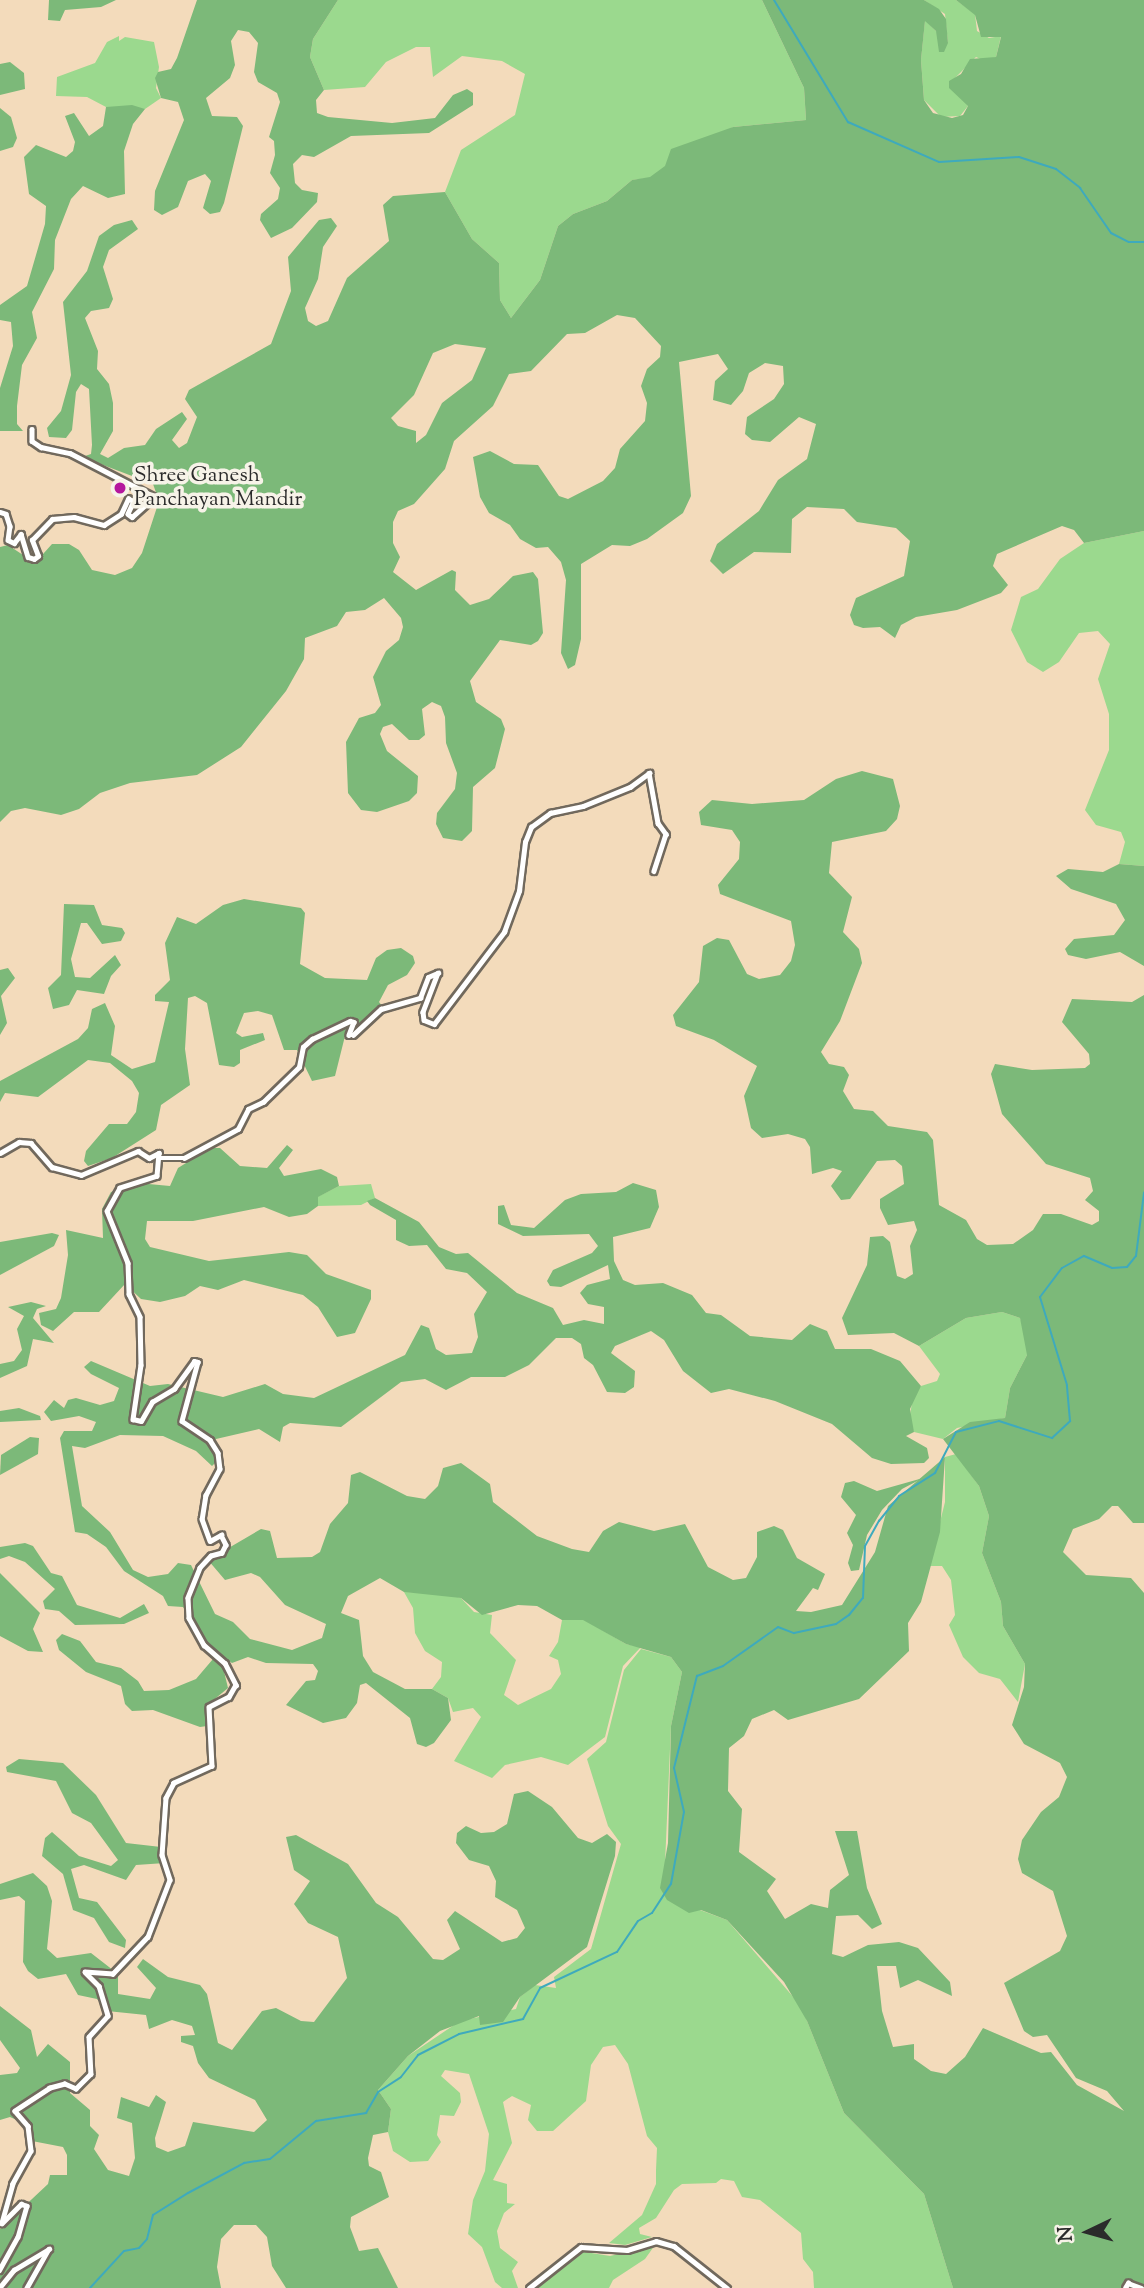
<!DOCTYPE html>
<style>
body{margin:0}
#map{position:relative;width:1144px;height:2288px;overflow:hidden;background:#f3dbbb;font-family:"Sorts Mill Goudy",serif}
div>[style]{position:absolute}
.green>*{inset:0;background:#9bd98e}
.forest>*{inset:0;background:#7cb979}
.stream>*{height:2px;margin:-1px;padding:0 1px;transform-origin:1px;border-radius:1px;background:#3eaabd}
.roads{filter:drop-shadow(2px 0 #71695d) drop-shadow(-2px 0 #71695d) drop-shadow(0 2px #71695d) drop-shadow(0 -2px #71695d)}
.minor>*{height:4.5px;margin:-2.25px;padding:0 2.25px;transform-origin:2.25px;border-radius:2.25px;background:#fff}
.dots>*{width:19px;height:19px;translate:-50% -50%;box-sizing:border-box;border:4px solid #f7f3e8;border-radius:50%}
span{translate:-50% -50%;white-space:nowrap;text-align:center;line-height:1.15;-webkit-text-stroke:7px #f7f3e8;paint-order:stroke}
.poi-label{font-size:21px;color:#2b2b2b}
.left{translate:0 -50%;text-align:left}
.north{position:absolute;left:1053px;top:2197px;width:70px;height:70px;-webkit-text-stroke:5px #f7f3e8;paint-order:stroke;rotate:265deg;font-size:19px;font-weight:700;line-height:28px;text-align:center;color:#2b2b2b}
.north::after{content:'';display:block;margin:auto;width:24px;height:32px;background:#2b2b2b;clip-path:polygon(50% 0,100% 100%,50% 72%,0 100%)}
</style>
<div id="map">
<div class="green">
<div style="clip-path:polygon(338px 0,762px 0,804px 88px,806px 120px,733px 127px,650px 178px,632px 180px,607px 201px,573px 214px,558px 226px,540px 280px,511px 318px,500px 300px,499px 263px,472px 239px,445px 192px,461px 150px,515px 115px,525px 74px,502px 61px,462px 56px,433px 77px,430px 47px,416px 47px,386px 62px,365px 87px,324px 90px,310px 57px,313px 39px)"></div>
<div style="clip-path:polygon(924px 0,956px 0,975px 14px,977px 31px,989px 38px,1001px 36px,996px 57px,985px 61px,976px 57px,955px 78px,968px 106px,960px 116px,941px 117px,924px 100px,921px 60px,925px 20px,948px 43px,945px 14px)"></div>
<div style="clip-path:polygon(119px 36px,119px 41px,125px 37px,154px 42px,159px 67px,156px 88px,161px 98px,145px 109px,106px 107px,87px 97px,56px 96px,57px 77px,95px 63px,107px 42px)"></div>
<div style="clip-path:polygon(1144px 531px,1144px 866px,1119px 864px,1125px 842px,1121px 832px,1096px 825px,1085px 810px,1109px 750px,1109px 714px,1098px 679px,1110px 644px,1098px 631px,1079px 633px,1059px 662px,1043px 672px,1027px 662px,1011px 630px,1021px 597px,1038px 589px,1060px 559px,1084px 543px)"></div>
<div style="clip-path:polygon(371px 1184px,375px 1198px,361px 1205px,318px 1206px,317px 1197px,339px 1186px)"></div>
<div style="clip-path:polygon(1002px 1312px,1020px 1318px,1027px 1336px,1027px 1355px,1010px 1388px,1005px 1418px,957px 1428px,943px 1439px,914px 1432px,909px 1422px,913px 1396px,921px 1386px,937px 1381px,940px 1374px,919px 1346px,966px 1318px)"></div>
<div style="clip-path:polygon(956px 1454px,979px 1486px,989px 1516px,982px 1553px,1001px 1602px,1003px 1626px,1025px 1664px,1018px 1702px,1000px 1679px,979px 1673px,963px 1657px,949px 1625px,955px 1615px,951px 1580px,942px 1566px,929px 1566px,945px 1502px,945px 1457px)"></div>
<div style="clip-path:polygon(404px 1592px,444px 1593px,461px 1598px,474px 1612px,492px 1615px,490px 1633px,516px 1660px,504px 1695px,518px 1705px,551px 1689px,561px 1674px,558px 1660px,549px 1656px,558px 1642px,562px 1620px,583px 1619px,626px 1644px,641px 1647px,623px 1666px,605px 1737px,568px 1765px,541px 1757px,505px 1765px,492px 1778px,454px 1761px,481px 1717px,473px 1708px,453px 1712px,448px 1698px,432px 1689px,441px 1677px,442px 1662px,425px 1651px,415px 1633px,413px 1608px)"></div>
<div style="clip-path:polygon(641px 1649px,671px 1657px,682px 1672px,671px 1726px,665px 1864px,700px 1910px,727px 1920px,801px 2006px,844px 2113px,924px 2194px,953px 2288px,814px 2288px,813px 2272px,803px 2259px,801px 2233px,760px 2200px,742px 2197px,734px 2181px,721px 2179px,716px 2183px,682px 2184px,674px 2190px,656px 2218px,639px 2228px,640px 2234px,652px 2237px,625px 2245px,609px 2243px,642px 2215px,656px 2184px,656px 2170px,657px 2148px,647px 2136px,628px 2064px,615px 2045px,603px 2047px,591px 2065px,586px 2101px,553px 2131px,537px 2131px,528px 2120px,531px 2105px,512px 2096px,503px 2102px,512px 2143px,493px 2180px,507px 2184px,507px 2203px,515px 2204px,504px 2213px,497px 2231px,500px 2248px,518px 2262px,512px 2271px,518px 2288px,502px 2288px,495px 2282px,482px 2247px,468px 2234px,473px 2200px,485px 2171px,489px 2134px,469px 2074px,445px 2070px,441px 2076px,460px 2093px,461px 2102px,454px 2116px,440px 2115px,437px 2135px,441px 2142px,428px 2161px,410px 2162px,393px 2151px,388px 2132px,391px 2109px,378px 2090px,408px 2056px,460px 2021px,516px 2009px,520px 1997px,535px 1985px,556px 1988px,554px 1977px,591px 1949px,621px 1844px,608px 1826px,587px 1759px,606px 1742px,624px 1670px)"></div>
<div style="clip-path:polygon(655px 2245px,645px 2259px,613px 2280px,609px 2288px,534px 2288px,579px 2251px,610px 2256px)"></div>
</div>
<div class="forest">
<div style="clip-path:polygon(49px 0,116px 0,101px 7px,65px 10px,60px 21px,48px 20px)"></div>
<div style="clip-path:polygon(197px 0,338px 0,313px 39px,310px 57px,324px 90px,316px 100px,317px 113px,328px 117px,392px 123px,435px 118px,453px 95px,467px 89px,473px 93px,473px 105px,429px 133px,351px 136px,314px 157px,302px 155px,293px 164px,295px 183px,302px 190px,318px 193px,317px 202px,292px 228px,271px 238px,260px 220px,261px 214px,278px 199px,280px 188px,270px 173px,275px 155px,274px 141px,269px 137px,280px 102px,277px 93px,258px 82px,254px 72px,258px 43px,249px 32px,238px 30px,231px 41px,235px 65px,230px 78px,206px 98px,212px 116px,237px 117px,243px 126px,224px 203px,220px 212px,210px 214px,203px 208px,211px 181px,205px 174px,188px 181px,178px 207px,162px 215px,154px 210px,155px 191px,184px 120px,178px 102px,161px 98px,155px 78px,158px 72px,171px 69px,177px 58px)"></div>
<div style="clip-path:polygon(evenodd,762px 0,924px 0,939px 9px,946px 19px,948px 43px,944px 52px,939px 52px,936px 31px,925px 21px,921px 60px,924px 100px,933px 113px,952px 118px,963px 115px,968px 106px,949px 88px,949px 81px,961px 74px,970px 59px,996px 57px,1001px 37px,981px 37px,975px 15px,956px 0,1144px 0,1144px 531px,1084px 543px,1074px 530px,1062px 526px,997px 554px,993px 566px,1008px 585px,1001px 593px,957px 610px,916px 617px,901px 625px,895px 638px,880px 627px,863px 628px,854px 625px,850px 615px,856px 598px,904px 576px,910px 541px,896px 528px,857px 522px,844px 509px,807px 507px,792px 519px,791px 553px,754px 552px,723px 574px,710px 561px,717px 544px,759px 511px,778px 480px,807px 459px,816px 424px,799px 417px,770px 442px,752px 440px,745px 434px,747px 417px,774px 399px,784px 384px,783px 366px,765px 363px,749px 373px,743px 391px,731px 405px,713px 400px,715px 381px,728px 369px,718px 354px,679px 362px,691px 496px,683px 513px,647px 539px,630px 546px,612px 545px,581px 564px,581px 639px,575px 665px,568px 669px,561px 653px,566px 580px,561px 562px,548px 547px,536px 548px,520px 539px,510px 525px,489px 513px,480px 497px,473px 457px,490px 451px,514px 464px,538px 465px,559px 496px,568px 499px,603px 481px,615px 468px,620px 449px,645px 421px,647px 403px,641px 386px,647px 369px,660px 357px,661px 346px,635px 318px,617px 315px,585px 333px,567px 334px,531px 371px,509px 374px,493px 406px,454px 441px,445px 469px,414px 504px,398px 511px,393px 522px,393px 543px,400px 557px,393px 572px,416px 590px,452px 570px,456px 572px,455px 590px,470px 605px,489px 599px,513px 576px,533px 572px,538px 579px,543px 633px,538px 641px,531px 645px,500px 640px,470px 681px,476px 702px,501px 719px,505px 729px,495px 768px,473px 787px,472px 831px,462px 841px,443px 838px,436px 824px,437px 813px,455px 789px,457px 773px,446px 743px,445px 717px,441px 706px,432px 702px,422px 709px,425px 735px,419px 740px,409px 740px,392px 724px,383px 727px,380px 734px,387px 751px,418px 776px,417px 793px,409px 801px,377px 812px,361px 810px,348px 793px,346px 742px,359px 718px,375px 713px,381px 705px,373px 677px,386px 651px,399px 640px,403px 627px,401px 618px,384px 598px,365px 610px,346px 612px,337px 626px,305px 638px,304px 659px,286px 691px,241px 747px,197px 775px,130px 783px,100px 793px,79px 809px,61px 815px,25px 808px,11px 811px,0 822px,0 547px,8px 545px,35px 563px,52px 544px,69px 544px,79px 550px,92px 570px,115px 575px,132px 568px,142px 553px,159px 501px,153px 484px,82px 457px,91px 454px,92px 445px,89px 389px,81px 384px,76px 392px,72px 430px,66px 438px,49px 437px,47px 428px,61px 411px,71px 375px,63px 302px,87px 271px,99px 236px,114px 225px,132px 220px,138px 229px,109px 250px,103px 267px,113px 299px,109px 308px,91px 311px,85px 318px,98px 351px,97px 369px,109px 384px,113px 403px,113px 431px,100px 454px,108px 458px,124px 448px,145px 445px,156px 429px,182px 412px,187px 419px,172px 440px,179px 448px,187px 443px,197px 417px,185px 399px,189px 390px,271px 344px,291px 291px,288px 257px,319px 220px,331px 218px,337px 226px,323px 247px,318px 279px,305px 308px,308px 321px,316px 326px,328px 321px,347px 278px,389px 241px,383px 205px,393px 196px,445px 192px,472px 239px,499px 263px,500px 300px,511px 318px,540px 280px,558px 226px,573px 214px,607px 201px,632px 180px,650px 177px,665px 166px,671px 149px,733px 127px,806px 120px,804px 88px,762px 0,455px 344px,486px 348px,472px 380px,442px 403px,426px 435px,416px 443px,416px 431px,398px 426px,391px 418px,414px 395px,433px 353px,455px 344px)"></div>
<div style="clip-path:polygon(10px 62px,24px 73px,25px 89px,0 95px,0 64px)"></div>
<div style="clip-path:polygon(132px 105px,145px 109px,133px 124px,124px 151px,125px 194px,108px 198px,83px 186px,71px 199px,55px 240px,54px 269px,32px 312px,37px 338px,22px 365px,17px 406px,17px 424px,23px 431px,0 431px,0 388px,13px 346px,11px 322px,0 320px,0 305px,27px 286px,45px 224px,46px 206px,29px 194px,24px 157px,36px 145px,66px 157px,73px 151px,75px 142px,65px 116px,74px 113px,89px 136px,103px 126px,106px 107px)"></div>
<div style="clip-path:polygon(0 108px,11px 117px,17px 138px,13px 147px,0 151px)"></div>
<div style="clip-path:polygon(862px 771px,893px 779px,900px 806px,897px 819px,886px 831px,832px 842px,829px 873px,852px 897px,843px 932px,859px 949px,862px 963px,840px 1021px,821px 1052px,829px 1064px,844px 1067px,849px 1075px,843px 1091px,854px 1109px,873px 1111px,888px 1126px,927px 1132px,933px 1140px,939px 1205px,966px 1220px,977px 1239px,987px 1245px,1013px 1244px,1033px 1230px,1043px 1214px,1061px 1214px,1092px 1225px,1099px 1221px,1099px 1211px,1085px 1200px,1093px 1191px,1090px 1178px,1046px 1164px,1002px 1114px,991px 1074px,995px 1064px,1032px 1070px,1085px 1068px,1090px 1064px,1089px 1054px,1062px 1022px,1072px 999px,1132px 1002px,1144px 995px,1144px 1523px,1133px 1523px,1118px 1506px,1112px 1506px,1099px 1519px,1073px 1529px,1063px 1552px,1086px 1575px,1131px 1578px,1144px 1593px,1144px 2288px,1125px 2283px,1123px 2288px,953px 2288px,924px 2194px,844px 2113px,807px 2021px,784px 1982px,727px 1920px,701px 1910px,689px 1913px,667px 1900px,660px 1888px,668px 1843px,671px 1726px,682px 1672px,671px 1657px,626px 1644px,583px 1620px,562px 1620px,537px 1606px,518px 1605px,482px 1615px,461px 1598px,404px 1592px,380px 1578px,348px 1596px,341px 1613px,359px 1620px,363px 1656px,373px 1672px,405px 1689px,432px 1689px,448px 1698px,451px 1720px,434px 1743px,426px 1747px,417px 1744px,410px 1718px,366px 1683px,360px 1685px,357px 1703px,346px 1718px,323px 1723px,286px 1705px,306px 1681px,315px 1680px,318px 1671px,313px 1664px,266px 1663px,248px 1657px,232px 1663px,208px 1646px,183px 1607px,168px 1606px,163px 1596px,124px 1571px,106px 1547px,87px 1534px,75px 1532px,60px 1438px,64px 1431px,92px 1431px,96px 1422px,79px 1416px,51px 1421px,44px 1412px,54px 1400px,64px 1408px,68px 1400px,76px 1398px,100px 1405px,114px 1401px,119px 1388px,91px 1374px,84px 1367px,91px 1361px,150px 1386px,168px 1384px,223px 1397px,265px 1384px,283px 1394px,314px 1398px,405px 1355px,421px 1325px,429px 1328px,436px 1349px,446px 1355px,472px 1353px,478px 1337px,474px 1314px,487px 1292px,467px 1273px,446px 1269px,427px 1245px,409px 1246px,396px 1240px,396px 1220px,370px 1205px,367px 1201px,375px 1198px,419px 1222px,439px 1247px,456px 1254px,468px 1253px,517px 1293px,553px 1308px,563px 1325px,584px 1320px,604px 1324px,604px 1307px,588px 1304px,580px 1293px,587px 1285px,610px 1279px,608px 1265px,561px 1287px,550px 1286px,547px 1281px,553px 1270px,592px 1253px,598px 1246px,589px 1234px,523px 1236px,498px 1224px,498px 1206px,504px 1205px,511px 1225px,534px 1228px,565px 1200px,581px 1194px,616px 1192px,633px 1183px,656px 1190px,659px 1207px,650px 1228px,613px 1237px,614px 1261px,623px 1280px,635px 1285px,663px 1283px,692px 1295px,706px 1313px,721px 1315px,750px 1336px,792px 1340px,810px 1324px,827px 1331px,835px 1349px,871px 1349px,900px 1361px,921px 1386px,910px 1409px,914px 1432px,906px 1436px,927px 1448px,929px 1458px,924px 1463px,891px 1464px,872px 1458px,832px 1424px,775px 1401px,729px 1389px,711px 1393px,683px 1371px,664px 1340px,651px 1331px,615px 1346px,611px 1353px,635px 1371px,634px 1387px,625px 1393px,607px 1392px,593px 1365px,584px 1358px,581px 1344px,572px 1338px,556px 1338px,529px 1365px,505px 1377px,471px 1377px,446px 1390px,425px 1379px,401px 1382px,341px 1427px,290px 1423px,283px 1427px,280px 1442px,259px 1429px,216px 1439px,212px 1442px,217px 1461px,212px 1466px,196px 1451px,163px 1436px,120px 1435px,85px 1448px,72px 1446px,82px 1506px,110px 1532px,133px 1570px,148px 1577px,168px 1574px,178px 1563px,191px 1565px,215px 1614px,233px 1622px,250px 1639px,292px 1650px,322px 1638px,326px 1624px,285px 1605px,260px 1577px,251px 1573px,225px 1580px,208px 1560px,261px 1529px,270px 1531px,277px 1558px,312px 1557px,320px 1552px,330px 1524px,348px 1503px,351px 1475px,360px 1472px,407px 1496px,425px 1499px,438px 1486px,443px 1468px,461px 1463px,490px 1484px,493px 1502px,537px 1536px,572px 1549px,589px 1552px,603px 1531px,619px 1522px,654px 1531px,685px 1524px,708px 1567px,733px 1580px,746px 1578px,757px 1557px,757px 1532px,774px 1526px,783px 1530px,797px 1558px,825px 1574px,818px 1590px,813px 1588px,796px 1611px,811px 1612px,842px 1605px,875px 1552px,888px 1506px,945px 1457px,940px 1532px,921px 1602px,908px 1623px,909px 1651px,859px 1699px,788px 1720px,774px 1710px,752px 1719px,744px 1736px,729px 1748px,728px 1791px,742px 1809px,739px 1852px,776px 1879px,767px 1891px,785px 1919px,811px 1904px,828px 1908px,830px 1890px,849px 1875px,835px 1831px,857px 1831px,867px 1888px,882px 1924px,872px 1929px,858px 1915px,836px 1916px,832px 1954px,843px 1957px,868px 1945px,899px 1942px,918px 1948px,950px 1982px,952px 1996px,918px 1980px,900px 1988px,896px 1966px,877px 1966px,882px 2011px,893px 2047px,914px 2044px,914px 2059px,931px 2071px,946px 2074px,965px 2057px,983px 2028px,1041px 2053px,1051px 2052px,1077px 2085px,1124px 2111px,1107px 2091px,1076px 2078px,1047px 2035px,1033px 2037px,1024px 2031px,1004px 1983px,1060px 1951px,1067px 1936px,1053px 1891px,1022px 1873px,1018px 1859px,1022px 1840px,1041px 1812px,1059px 1797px,1067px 1777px,1060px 1763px,1024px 1744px,1012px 1725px,1024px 1687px,1025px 1664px,1003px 1626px,1001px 1602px,982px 1553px,989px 1516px,979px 1486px,943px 1439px,970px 1422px,1005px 1418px,1010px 1388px,1027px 1355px,1020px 1318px,1002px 1312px,966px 1318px,919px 1346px,894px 1333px,848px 1335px,842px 1318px,867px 1265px,870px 1237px,883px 1236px,890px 1242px,897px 1276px,905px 1279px,913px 1274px,910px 1246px,917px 1230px,914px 1221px,888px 1225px,880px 1208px,880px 1199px,904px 1184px,902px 1166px,895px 1160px,877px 1161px,850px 1199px,841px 1200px,831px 1186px,842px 1171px,833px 1168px,812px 1174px,810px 1147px,805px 1139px,788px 1134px,762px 1138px,751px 1128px,744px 1096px,757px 1066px,714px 1040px,676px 1026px,673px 1015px,699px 982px,703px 946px,717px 938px,729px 940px,747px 974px,759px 979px,780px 975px,791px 961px,795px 945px,791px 921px,720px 894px,718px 885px,739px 859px,740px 842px,732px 830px,701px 825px,699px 812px,712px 800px,752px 804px,804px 800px,836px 779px)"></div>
<div style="clip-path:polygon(1119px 864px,1144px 866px,1144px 966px,1120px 952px,1086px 959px,1068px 955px,1065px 949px,1074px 939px,1114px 935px,1125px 920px,1116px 904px,1071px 889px,1056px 876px,1068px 869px,1103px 872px)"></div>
<div style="clip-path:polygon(244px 899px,301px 908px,305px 913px,300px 964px,325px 978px,367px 980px,376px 958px,387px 950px,401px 948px,413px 956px,415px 963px,407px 975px,388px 985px,379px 1002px,383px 1007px,364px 1026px,345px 1036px,335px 1076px,312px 1081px,297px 1050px,284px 1050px,272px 1015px,258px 1011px,244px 1013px,236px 1033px,242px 1037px,263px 1033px,265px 1040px,240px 1050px,240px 1063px,234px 1067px,219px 1065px,207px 1003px,195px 996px,188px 998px,185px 1049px,190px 1085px,161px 1105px,156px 1130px,112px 1158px,88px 1166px,84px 1161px,86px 1151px,109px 1124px,127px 1124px,136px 1112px,139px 1093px,132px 1081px,110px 1063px,88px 1060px,38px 1097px,5px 1093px,0 1102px,0 1081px,78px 1039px,88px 1028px,92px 1009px,105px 1003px,115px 1026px,111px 1055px,132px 1069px,155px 1062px,169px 1002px,155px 1001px,155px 995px,170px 980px,165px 943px,177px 917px,196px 924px,223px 905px)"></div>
<div style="clip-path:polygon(64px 904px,94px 905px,102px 925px,122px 928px,125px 933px,121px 941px,102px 944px,87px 923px,81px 923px,71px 959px,75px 977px,90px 978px,115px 955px,121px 965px,111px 976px,104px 994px,77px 990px,69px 1005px,53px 1009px,48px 988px,61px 975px)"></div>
<div style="clip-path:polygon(8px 968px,15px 978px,1px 996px,7px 1023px,0 1035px,0 970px)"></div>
<div style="clip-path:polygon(287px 1145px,293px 1150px,279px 1168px,284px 1176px,321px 1169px,337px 1177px,339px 1186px,318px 1197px,318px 1206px,307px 1214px,289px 1217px,264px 1207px,193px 1221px,147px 1221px,145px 1239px,150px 1247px,209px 1261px,289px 1252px,307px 1255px,326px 1274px,371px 1290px,371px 1299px,355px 1333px,337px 1337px,318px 1307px,303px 1295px,244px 1280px,218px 1290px,200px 1286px,185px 1296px,160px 1302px,141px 1299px,125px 1284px,99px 1312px,74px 1312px,53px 1331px,41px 1325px,39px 1313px,56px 1309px,61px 1298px,68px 1255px,66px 1230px,103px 1238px,102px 1209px,111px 1192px,138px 1183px,170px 1186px,178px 1168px,210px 1148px,220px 1148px,240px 1166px,267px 1168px)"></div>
<div style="clip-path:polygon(52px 1233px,59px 1235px,54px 1246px,0 1275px,0 1242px)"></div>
<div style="clip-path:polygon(31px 1302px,46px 1306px,37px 1309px,33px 1318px,54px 1343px,33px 1339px,27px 1366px,0 1378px,0 1364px,14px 1361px,22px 1350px,17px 1329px,24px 1316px,8px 1307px)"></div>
<div style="clip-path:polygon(19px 1408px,40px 1416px,41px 1420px,0 1422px,0 1411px)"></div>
<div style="clip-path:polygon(30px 1437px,39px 1438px,38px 1454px,0 1475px,1px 1455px)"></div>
<div style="clip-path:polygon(923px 1478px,902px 1489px,882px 1510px,867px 1535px,859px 1570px,851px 1571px,848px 1563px,853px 1545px,847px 1533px,856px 1515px,841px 1497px,845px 1483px,854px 1481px,877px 1491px)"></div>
<div style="clip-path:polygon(25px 1543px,33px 1546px,51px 1573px,62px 1576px,77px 1605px,120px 1618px,144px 1604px,149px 1613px,124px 1624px,75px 1625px,59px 1611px,45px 1609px,43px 1601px,55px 1589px,25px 1562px,9px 1556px,0 1559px,0 1547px)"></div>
<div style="clip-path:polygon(0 1573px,40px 1613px,33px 1629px,43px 1652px,28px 1651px,0 1636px)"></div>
<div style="clip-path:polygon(62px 1634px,80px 1641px,96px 1662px,121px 1668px,138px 1681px,144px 1691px,169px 1690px,196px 1679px,213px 1659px,222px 1663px,228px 1688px,210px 1703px,207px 1726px,200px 1727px,153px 1710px,132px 1711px,125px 1704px,121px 1686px,86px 1672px,59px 1650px,56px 1640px)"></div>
<div style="clip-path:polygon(19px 1759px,63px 1763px,96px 1795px,126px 1843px,161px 1847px,165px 1863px,136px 1865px,126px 1880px,84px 1865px,71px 1869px,79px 1898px,97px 1902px,126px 1940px,125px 1948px,109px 1942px,94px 1918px,73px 1910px,63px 1874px,42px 1856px,45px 1838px,52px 1832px,79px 1856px,111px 1866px,118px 1860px,91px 1823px,72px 1813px,56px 1781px,7px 1772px,6px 1767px)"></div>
<div style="clip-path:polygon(528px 1791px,552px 1807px,578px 1838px,592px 1843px,607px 1834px,616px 1842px,615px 1856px,587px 1947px,520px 1997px,503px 2022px,480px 2025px,479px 2016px,440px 2031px,408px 2056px,378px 2090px,391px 2109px,388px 2132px,373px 2135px,368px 2158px,369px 2166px,381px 2172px,389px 2197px,351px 2217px,350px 2227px,359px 2251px,378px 2248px,398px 2288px,286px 2288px,272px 2266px,267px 2237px,256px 2225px,234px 2225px,221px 2239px,217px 2267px,221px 2288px,0 2288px,0 2229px,48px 2184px,50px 2175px,67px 2175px,67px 2155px,63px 2147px,32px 2141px,28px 2125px,10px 2117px,0 2120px,0 2075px,17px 2073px,20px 2068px,0 2040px,0 2006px,31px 2030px,37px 2057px,48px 2044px,70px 2062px,70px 2093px,90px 2110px,90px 2126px,99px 2135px,94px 2149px,108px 2170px,129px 2176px,135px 2158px,132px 2123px,117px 2118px,121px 2097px,149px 2107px,156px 2095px,166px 2102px,155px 2138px,156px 2147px,168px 2152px,185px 2146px,193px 2122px,254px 2132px,267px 2120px,255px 2100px,209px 2078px,198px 2063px,193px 2046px,181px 2042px,181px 2036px,195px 2035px,192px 2026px,172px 2020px,149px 2029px,146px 2015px,107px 2011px,97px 1999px,78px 1995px,66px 1974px,38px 1979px,28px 1971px,23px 1962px,25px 1901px,19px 1896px,0 1900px,0 1884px,33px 1873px,47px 1886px,52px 1901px,47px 1949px,57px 1958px,91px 1953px,118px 1974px,118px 1994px,150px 1999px,156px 1988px,137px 1967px,143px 1959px,168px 1977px,200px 1985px,207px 1994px,218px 2043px,232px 2050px,262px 2011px,276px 2008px,301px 2021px,314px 2022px,347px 1978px,338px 1937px,308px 1923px,294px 1904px,310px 1881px,294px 1870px,286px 1837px,296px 1835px,348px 1864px,376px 1903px,398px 1917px,433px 1959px,443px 1960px,460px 1949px,447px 1920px,455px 1911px,502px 1942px,517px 1938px,525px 1928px,517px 1910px,495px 1897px,496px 1881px,489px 1866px,469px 1860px,456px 1843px,457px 1833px,466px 1826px,481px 1833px,494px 1832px,507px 1824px,514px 1794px)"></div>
</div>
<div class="stream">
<div style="left:774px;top:0;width:143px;rotate:58.8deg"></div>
<div style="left:848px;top:122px;width:99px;rotate:23.7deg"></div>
<div style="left:939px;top:162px;width:80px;rotate:-3.6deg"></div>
<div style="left:1019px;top:157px;width:39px;rotate:18deg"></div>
<div style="left:1056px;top:169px;width:31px;rotate:38deg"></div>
<div style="left:1080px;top:188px;width:55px;rotate:55.4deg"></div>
<div style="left:1111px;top:233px;width:20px;rotate:27deg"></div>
<div style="left:1129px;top:242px;width:15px"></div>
<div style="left:90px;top:2288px;width:50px;rotate:-47.4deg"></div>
<div style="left:124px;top:2251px;width:15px;rotate:-11deg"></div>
<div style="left:139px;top:2248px;width:12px;rotate:-48deg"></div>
<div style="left:147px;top:2239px;width:25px;rotate:-76deg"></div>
<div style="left:153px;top:2215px;width:41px;rotate:-32.2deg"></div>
<div style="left:188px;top:2193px;width:64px;rotate:-28.2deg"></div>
<div style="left:244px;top:2163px;width:26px;rotate:-9deg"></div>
<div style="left:270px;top:2159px;width:60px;rotate:-39.6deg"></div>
<div style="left:316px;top:2121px;width:51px;rotate:-9.1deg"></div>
<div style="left:366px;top:2113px;width:24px;rotate:-60deg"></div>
<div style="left:378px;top:2092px;width:27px;rotate:-33deg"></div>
<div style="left:401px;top:2077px;width:28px;rotate:-52deg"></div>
<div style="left:418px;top:2055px;width:46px;rotate:-27.1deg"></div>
<div style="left:459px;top:2034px;width:66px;rotate:-13.2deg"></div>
<div style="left:523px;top:2019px;width:35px;rotate:-61deg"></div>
<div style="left:540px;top:1988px;width:85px;rotate:-25.1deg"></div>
<div style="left:617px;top:1952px;width:37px;rotate:-56deg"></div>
<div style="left:638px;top:1921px;width:16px;rotate:-30deg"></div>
<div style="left:652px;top:1913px;width:35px;rotate:-57deg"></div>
<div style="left:671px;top:1884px;width:73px;rotate:-79.8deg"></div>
<div style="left:684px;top:1812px;width:45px;rotate:-102.8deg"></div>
<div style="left:674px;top:1768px;width:95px;rotate:-76deg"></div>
<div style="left:697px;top:1676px;width:28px;rotate:-21deg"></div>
<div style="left:723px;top:1666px;width:67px;rotate:-35.3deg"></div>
<div style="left:778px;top:1627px;width:17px;rotate:21deg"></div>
<div style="left:794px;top:1633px;width:43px;rotate:-12.1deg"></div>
<div style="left:836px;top:1624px;width:16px;rotate:-35deg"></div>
<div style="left:849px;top:1615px;width:22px;rotate:-51deg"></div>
<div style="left:863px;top:1598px;width:52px;rotate:-87.8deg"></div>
<div style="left:865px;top:1546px;width:29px;rotate:-61deg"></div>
<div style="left:879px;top:1521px;width:32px;rotate:-51deg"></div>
<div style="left:899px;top:1496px;width:43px;rotate:-32.6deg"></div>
<div style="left:935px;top:1473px;width:46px;rotate:-62.9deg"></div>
<div style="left:956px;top:1432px;width:44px;rotate:-14.3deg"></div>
<div style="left:999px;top:1421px;width:56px;rotate:17.8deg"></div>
<div style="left:1052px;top:1438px;width:25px;rotate:-43deg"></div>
<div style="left:1070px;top:1421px;width:36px;rotate:-95deg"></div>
<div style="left:1067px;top:1385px;width:92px;rotate:-107.1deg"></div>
<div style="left:1040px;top:1297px;width:36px;rotate:-53deg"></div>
<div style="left:1062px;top:1268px;width:25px;rotate:-29deg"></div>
<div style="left:1084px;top:1256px;width:30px;rotate:23deg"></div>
<div style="left:1112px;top:1268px;width:15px;rotate:-4deg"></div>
<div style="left:1127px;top:1267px;width:14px;rotate:-51deg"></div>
<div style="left:1136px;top:1256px;width:64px;rotate:-82.8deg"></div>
</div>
<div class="roads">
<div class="minor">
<div style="left:32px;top:429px;width:12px;rotate:90deg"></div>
<div style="left:32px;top:441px;width:11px;rotate:34deg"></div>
<div style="left:41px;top:447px;width:30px;rotate:12deg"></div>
<div style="left:70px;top:453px;width:93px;rotate:27.4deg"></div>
<div style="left:0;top:512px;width:6px;rotate:18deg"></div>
<div style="left:6px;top:514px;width:13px;rotate:72deg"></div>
<div style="left:10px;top:526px;width:14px;rotate:98deg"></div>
<div style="left:8px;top:540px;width:7px;rotate:27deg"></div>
<div style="left:14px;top:543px;width:11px;rotate:-52deg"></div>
<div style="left:21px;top:534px;width:24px;rotate:73deg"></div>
<div style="left:28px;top:557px;width:6px;rotate:18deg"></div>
<div style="left:34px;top:559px;width:5px;rotate:-37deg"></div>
<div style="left:38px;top:556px;width:17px;rotate:-111deg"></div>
<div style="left:32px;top:540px;width:29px;rotate:-46deg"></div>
<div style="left:52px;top:519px;width:22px;rotate:-5deg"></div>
<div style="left:74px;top:517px;width:31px;rotate:15deg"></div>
<div style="left:104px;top:525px;width:20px;rotate:-33deg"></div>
<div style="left:121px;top:514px;width:17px;rotate:-65deg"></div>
<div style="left:128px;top:499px;width:6px;rotate:18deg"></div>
<div style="left:134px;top:501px;width:14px;rotate:115deg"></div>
<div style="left:128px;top:514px;width:5px;rotate:37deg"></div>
<div style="left:132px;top:517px;width:25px;rotate:-42deg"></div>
<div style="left:0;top:1153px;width:22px;rotate:-30deg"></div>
<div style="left:19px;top:1142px;width:12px;rotate:5deg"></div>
<div style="left:31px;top:1143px;width:32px;rotate:49deg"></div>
<div style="left:52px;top:1167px;width:30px;rotate:15deg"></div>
<div style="left:81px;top:1175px;width:62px;rotate:-22.8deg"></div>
<div style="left:138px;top:1151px;width:13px;rotate:32deg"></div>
<div style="left:149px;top:1158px;width:11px;rotate:-27deg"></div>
<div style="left:159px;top:1153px;width:23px;rotate:95deg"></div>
<div style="left:157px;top:1176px;width:39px;rotate:162deg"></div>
<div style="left:120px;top:1188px;width:26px;rotate:119deg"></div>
<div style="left:107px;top:1211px;width:56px;rotate:68deg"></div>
<div style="left:128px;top:1263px;width:31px;rotate:88deg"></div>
<div style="left:129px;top:1294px;width:25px;rotate:64deg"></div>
<div style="left:140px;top:1317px;width:48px;rotate:88.8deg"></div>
<div style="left:141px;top:1365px;width:55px;rotate:98.4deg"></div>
<div style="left:133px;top:1419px;width:8px;rotate:14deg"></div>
<div style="left:141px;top:1421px;width:22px;rotate:-60deg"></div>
<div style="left:152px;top:1402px;width:26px;rotate:-31deg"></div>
<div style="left:174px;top:1389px;width:34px;rotate:-54deg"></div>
<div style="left:194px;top:1361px;width:4px;rotate:14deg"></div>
<div style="left:198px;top:1362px;width:61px;rotate:105.2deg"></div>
<div style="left:182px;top:1421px;width:34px;rotate:34deg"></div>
<div style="left:210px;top:1440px;width:15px;rotate:58deg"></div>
<div style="left:218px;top:1453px;width:16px;rotate:83deg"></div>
<div style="left:220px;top:1469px;width:30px;rotate:118deg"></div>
<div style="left:206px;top:1495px;width:24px;rotate:99deg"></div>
<div style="left:202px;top:1519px;width:23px;rotate:70deg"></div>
<div style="left:210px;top:1541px;width:13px;rotate:-29deg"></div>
<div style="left:221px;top:1535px;width:11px;rotate:63deg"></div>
<div style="left:226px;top:1545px;width:9px;rotate:117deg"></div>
<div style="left:222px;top:1553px;width:11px;rotate:165deg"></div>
<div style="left:211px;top:1556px;width:16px;rotate:133deg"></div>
<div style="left:200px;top:1568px;width:32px;rotate:112deg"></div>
<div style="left:188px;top:1598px;width:20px;rotate:87deg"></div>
<div style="left:189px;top:1618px;width:31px;rotate:61deg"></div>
<div style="left:204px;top:1645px;width:28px;rotate:41deg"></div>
<div style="left:225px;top:1663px;width:25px;rotate:63deg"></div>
<div style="left:236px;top:1685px;width:14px;rotate:120deg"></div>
<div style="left:229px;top:1697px;width:22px;rotate:153deg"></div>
<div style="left:209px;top:1707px;width:59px;rotate:87.1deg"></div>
<div style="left:212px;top:1766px;width:42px;rotate:155.9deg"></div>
<div style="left:174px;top:1783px;width:17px;rotate:118deg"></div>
<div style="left:166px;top:1798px;width:57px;rotate:94deg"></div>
<div style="left:162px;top:1855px;width:26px;rotate:72deg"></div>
<div style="left:170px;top:1880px;width:61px;rotate:111.1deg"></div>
<div style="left:148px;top:1937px;width:51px;rotate:133.4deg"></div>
<div style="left:113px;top:1974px;width:28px;rotate:-176deg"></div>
<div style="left:85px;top:1972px;width:20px;rotate:45deg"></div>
<div style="left:99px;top:1986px;width:31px;rotate:73deg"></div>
<div style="left:108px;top:2016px;width:28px;rotate:132deg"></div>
<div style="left:89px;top:2037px;width:37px;rotate:87deg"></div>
<div style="left:91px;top:2074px;width:21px;rotate:135deg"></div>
<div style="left:76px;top:2089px;width:12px;rotate:-156deg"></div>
<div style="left:65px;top:2084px;width:16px;rotate:165deg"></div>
<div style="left:50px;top:2088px;width:42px;rotate:146.7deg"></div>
<div style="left:15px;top:2111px;width:20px;rotate:49deg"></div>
<div style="left:28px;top:2126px;width:25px;rotate:83deg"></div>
<div style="left:31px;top:2151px;width:38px;rotate:119deg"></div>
<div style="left:13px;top:2184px;width:41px;rotate:105.8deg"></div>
<div style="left:2px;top:2223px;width:27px;rotate:-45deg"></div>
<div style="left:21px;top:2204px;width:6px;rotate:18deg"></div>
<div style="left:27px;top:2206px;width:32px;rotate:106deg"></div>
<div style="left:18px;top:2237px;width:38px;rotate:119deg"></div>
<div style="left:161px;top:1158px;width:23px"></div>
<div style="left:184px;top:1158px;width:61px;rotate:-28.2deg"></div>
<div style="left:238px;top:1129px;width:22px;rotate:-63deg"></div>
<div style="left:248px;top:1109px;width:17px;rotate:-25deg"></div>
<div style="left:263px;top:1102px;width:50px;rotate:-44.2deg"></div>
<div style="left:299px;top:1067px;width:20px;rotate:-79deg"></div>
<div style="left:303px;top:1047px;width:12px;rotate:-42deg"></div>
<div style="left:312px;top:1039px;width:42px;rotate:-25.3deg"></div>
<div style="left:350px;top:1021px;width:4px;rotate:14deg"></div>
<div style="left:354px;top:1022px;width:14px;rotate:111deg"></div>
<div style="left:349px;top:1035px;width:4px"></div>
<div style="left:353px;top:1035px;width:38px;rotate:-43deg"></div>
<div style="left:381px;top:1009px;width:41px;rotate:-15.8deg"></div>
<div style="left:420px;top:998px;width:22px;rotate:-69deg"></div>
<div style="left:428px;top:977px;width:11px;rotate:-22deg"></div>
<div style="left:438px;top:973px;width:42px;rotate:111deg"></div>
<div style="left:423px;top:1012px;width:8px;rotate:83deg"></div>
<div style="left:424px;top:1020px;width:11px;rotate:22deg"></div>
<div style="left:434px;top:1024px;width:116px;rotate:-52.7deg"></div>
<div style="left:504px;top:932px;width:44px;rotate:-69.9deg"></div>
<div style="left:519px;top:891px;width:49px;rotate:-83deg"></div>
<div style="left:525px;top:842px;width:16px;rotate:-68deg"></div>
<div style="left:531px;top:827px;width:24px;rotate:-36deg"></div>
<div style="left:550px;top:813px;width:34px;rotate:-12deg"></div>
<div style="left:583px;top:806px;width:51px;rotate:-22deg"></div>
<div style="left:630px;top:787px;width:24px;rotate:-36deg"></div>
<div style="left:649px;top:773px;width:51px;rotate:79.8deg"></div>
<div style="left:658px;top:823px;width:14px;rotate:54deg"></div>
<div style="left:666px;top:834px;width:39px;rotate:108deg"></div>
<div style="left:0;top:2287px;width:22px;rotate:-51deg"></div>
<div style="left:14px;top:2270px;width:41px;rotate:-31deg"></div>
<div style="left:49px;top:2249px;width:45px;rotate:119.4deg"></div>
<div style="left:529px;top:2288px;width:66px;rotate:-38.3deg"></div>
<div style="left:581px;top:2247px;width:46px;rotate:3.7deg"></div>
<div style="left:627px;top:2250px;width:30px;rotate:-17deg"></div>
<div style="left:656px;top:2241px;width:19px;rotate:16deg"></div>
<div style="left:674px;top:2246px;width:68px;rotate:38.4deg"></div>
<div style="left:1125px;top:2288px;width:6px;rotate:-59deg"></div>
<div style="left:1128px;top:2283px;width:14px;rotate:21deg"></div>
</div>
</div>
<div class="dots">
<div style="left:120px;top:488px;background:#b5179e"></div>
</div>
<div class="poi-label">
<span class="left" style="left:134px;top:488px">Shree Ganesh<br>Panchayan Mandir</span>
</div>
<div class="north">N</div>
</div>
